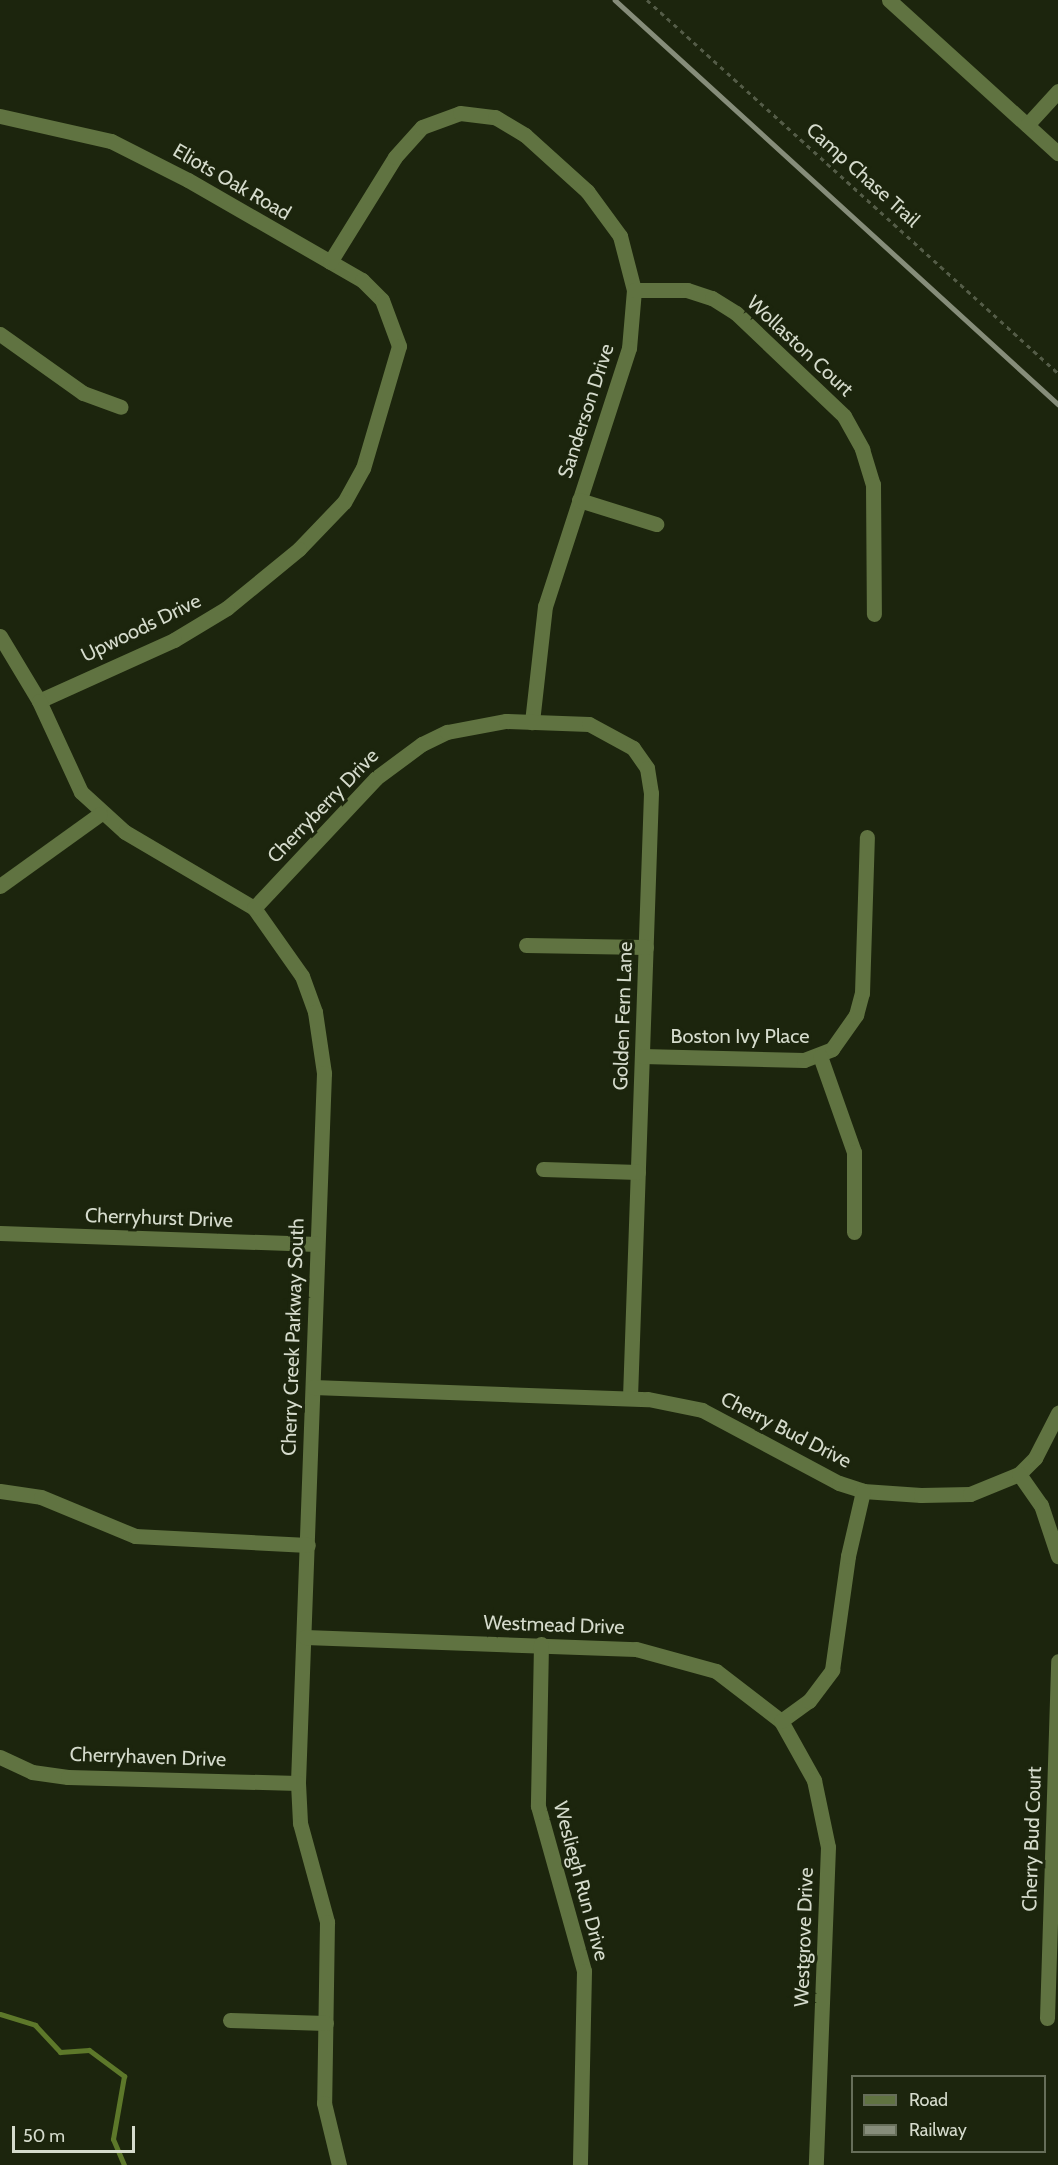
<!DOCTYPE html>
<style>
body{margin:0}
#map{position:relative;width:1058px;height:2165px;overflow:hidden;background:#1c250d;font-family:Cabin,sans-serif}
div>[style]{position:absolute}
.stream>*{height:5px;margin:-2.5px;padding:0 2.5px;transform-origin:2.5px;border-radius:2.5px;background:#5d782a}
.path>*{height:3px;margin-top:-1.5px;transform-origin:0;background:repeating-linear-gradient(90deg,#545c47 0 4.5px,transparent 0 9px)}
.minor>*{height:15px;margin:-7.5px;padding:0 7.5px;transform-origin:7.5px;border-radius:7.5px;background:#607341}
.rail>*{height:4.5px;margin:-2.25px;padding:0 2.25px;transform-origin:2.25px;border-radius:2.25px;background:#868d7a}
span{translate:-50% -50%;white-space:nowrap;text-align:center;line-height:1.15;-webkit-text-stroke:6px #1c250d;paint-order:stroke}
.street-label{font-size:20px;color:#d5dbcc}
.legend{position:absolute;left:851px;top:2075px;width:195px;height:78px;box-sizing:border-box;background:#1c250d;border:2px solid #666e59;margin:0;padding:8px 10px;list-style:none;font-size:18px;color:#d5dbcc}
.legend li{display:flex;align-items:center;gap:12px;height:30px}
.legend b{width:30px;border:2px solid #666e59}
.scale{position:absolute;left:12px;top:2126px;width:123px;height:27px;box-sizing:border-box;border:3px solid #d5dbcc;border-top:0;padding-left:8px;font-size:18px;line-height:21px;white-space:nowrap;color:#d5dbcc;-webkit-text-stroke:4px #1c250d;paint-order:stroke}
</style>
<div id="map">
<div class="stream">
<div style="left:0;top:2014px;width:37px;rotate:17deg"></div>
<div style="left:35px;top:2025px;width:37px;rotate:47deg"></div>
<div style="left:60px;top:2052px;width:29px;rotate:-4deg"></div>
<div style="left:89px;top:2050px;width:44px;rotate:36.6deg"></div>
<div style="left:124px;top:2076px;width:64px;rotate:99.9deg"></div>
<div style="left:113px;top:2139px;width:28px;rotate:67deg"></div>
</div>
<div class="path">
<div style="left:647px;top:0;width:555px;rotate:42.23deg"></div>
</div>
<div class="minor">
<div style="left:889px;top:0;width:228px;rotate:42.2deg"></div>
<div style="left:0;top:116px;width:114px;rotate:12.7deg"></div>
<div style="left:111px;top:141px;width:86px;rotate:26.9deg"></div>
<div style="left:188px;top:180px;width:201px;rotate:29.9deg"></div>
<div style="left:362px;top:280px;width:28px;rotate:45deg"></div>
<div style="left:382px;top:300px;width:49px;rotate:69.7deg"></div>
<div style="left:399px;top:346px;width:127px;rotate:106.4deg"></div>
<div style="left:363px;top:468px;width:39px;rotate:119deg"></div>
<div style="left:344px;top:502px;width:65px;rotate:133.8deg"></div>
<div style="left:299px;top:549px;width:93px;rotate:140.7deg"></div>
<div style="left:227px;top:608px;width:62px;rotate:148.9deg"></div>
<div style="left:174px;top:640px;width:148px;rotate:155.7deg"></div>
<div style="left:1027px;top:125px;width:46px;rotate:-47.6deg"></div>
<div style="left:330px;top:262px;width:123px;rotate:-58.2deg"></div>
<div style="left:395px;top:157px;width:40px;rotate:-48deg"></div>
<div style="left:422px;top:127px;width:40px;rotate:-20.2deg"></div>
<div style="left:460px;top:113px;width:35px;rotate:7deg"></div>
<div style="left:495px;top:117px;width:35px;rotate:31deg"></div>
<div style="left:525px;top:135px;width:84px;rotate:42.1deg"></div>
<div style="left:587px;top:191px;width:56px;rotate:53.7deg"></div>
<div style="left:620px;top:236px;width:56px;rotate:75.5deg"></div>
<div style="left:634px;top:290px;width:58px;rotate:94.9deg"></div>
<div style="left:629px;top:348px;width:271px;rotate:108deg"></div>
<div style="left:545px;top:606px;width:117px;rotate:96.4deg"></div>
<div style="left:634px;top:290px;width:53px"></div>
<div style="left:687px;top:290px;width:26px;rotate:18deg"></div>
<div style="left:712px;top:298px;width:28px;rotate:32deg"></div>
<div style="left:736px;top:313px;width:149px;rotate:43.6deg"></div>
<div style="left:844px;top:416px;width:38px;rotate:61deg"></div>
<div style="left:862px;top:449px;width:37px;rotate:73deg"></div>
<div style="left:873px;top:484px;width:130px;rotate:89.6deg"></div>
<div style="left:0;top:334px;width:102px;rotate:35.4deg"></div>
<div style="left:83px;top:393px;width:40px;rotate:20.2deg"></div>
<div style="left:579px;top:500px;width:81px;rotate:17.3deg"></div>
<div style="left:0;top:636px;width:76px;rotate:59deg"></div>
<div style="left:39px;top:701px;width:100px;rotate:65.2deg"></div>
<div style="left:81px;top:792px;width:59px;rotate:42.3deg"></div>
<div style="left:125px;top:832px;width:150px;rotate:30.5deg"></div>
<div style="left:254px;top:908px;width:83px;rotate:54.8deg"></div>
<div style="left:302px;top:976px;width:38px;rotate:70deg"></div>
<div style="left:315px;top:1012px;width:62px;rotate:81.6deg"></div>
<div style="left:324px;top:1073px;width:710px;rotate:92.1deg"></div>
<div style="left:298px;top:1783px;width:40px;rotate:87.1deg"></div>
<div style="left:300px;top:1823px;width:103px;rotate:74.7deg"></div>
<div style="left:327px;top:1922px;width:181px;rotate:90.9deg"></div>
<div style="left:324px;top:2103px;width:64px;rotate:76.4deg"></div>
<div style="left:0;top:886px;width:123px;rotate:-35.8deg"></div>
<div style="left:254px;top:908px;width:178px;rotate:-46.8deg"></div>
<div style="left:376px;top:778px;width:57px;rotate:-36.5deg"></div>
<div style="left:422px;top:744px;width:28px;rotate:-26deg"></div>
<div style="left:447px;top:732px;width:60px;rotate:-10.6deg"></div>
<div style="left:506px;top:721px;width:83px;rotate:2.1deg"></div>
<div style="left:589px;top:724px;width:50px;rotate:28.6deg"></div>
<div style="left:633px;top:748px;width:24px;rotate:55deg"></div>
<div style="left:647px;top:768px;width:25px;rotate:81deg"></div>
<div style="left:651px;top:793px;width:605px;rotate:91.99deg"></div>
<div style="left:526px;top:945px;width:120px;rotate:1deg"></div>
<div style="left:642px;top:1056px;width:162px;rotate:1.4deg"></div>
<div style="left:804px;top:1060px;width:30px;rotate:-21deg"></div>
<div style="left:832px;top:1049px;width:42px;rotate:-54.8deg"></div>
<div style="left:856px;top:1015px;width:23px;rotate:-75deg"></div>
<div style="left:862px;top:993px;width:156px;rotate:-88.2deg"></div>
<div style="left:820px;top:1056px;width:102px;rotate:70.5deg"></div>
<div style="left:854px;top:1152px;width:80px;rotate:90deg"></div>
<div style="left:543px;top:1169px;width:95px;rotate:1.8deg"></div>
<div style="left:0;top:1233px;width:317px;rotate:2deg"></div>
<div style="left:313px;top:1387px;width:335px;rotate:2.1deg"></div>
<div style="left:648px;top:1399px;width:55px;rotate:11.5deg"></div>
<div style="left:702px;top:1410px;width:155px;rotate:28.1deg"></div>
<div style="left:839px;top:1483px;width:25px;rotate:18deg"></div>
<div style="left:863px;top:1491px;width:58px;rotate:3.9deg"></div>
<div style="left:921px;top:1495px;width:49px;rotate:-1.2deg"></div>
<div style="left:970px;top:1494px;width:53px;rotate:-22.2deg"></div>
<div style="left:1019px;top:1474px;width:23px;rotate:-45deg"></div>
<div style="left:1035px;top:1458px;width:51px;rotate:-62.9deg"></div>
<div style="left:1019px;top:1474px;width:38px;rotate:55deg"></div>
<div style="left:1041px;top:1505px;width:54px;rotate:71.6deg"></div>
<div style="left:0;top:1491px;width:41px;rotate:8.3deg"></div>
<div style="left:41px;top:1497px;width:102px;rotate:22.5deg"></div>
<div style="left:135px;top:1536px;width:173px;rotate:3deg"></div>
<div style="left:305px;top:1637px;width:331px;rotate:2.1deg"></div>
<div style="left:636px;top:1649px;width:83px;rotate:15.4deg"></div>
<div style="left:716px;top:1671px;width:82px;rotate:37.6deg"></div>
<div style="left:781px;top:1721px;width:68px;rotate:60.8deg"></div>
<div style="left:814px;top:1780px;width:68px;rotate:78.2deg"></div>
<div style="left:828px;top:1847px;width:318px;rotate:92.2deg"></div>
<div style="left:541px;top:1644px;width:162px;rotate:91.1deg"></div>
<div style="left:538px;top:1806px;width:171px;rotate:74.4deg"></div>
<div style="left:584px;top:1971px;width:194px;rotate:91.2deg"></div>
<div style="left:781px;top:1721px;width:34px;rotate:-36deg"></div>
<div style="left:809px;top:1701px;width:39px;rotate:-53deg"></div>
<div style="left:832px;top:1670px;width:115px;rotate:-82deg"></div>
<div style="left:848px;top:1556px;width:67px;rotate:-77deg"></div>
<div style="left:0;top:1757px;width:35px;rotate:25deg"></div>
<div style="left:32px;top:1772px;width:36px;rotate:8deg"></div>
<div style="left:68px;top:1777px;width:230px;rotate:1.5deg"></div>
<div style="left:1047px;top:2018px;width:357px;rotate:-88.2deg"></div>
<div style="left:230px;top:2020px;width:96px;rotate:1.8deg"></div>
</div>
<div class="rail">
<div style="left:615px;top:0;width:600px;rotate:42.36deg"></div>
</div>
<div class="street-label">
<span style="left:863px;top:175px;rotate:42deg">Camp Chase Trail</span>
<span style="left:232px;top:182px;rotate:30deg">Eliots Oak Road</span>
<span style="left:800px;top:346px;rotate:43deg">Wollaston Court</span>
<span style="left:586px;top:411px;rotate:-72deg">Sanderson Drive</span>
<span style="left:141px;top:628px;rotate:-26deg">Upwoods Drive</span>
<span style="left:323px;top:806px;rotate:-46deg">Cherryberry Drive</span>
<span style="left:623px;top:1016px;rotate:-88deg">Golden Fern Lane</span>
<span style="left:740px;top:1036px">Boston Ivy Place</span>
<span style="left:159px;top:1218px;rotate:2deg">Cherryhurst Drive</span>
<span style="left:293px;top:1337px;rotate:-88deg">Cherry Creek Parkway South</span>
<span style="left:786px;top:1430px;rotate:27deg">Cherry Bud Drive</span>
<span style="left:554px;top:1625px;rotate:2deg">Westmead Drive</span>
<span style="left:148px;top:1757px;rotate:2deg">Cherryhaven Drive</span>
<span style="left:1032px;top:1839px;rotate:-88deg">Cherry Bud Court</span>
<span style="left:581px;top:1881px;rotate:75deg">Wesliegh Run Drive</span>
<span style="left:804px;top:1937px;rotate:-88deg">Westgrove Drive</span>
</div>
<ul class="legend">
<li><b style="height:8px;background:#607341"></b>Road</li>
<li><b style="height:8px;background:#868d7a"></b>Railway</li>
</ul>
<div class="scale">50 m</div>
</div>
